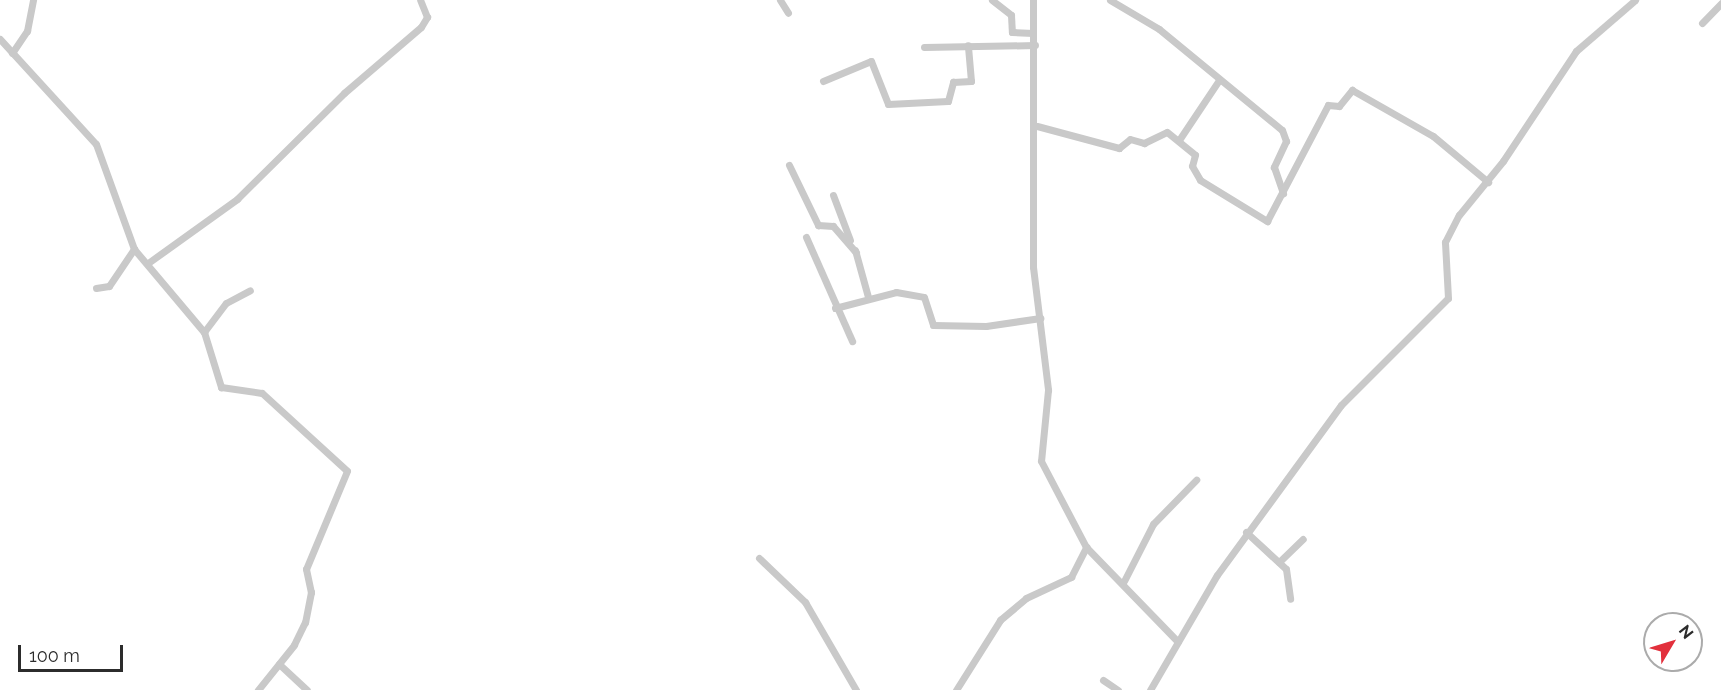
<!DOCTYPE html>
<style>
body{margin:0}
#map{position:relative;width:1721px;height:690px;overflow:hidden;background:#fff;font-family:Raleway,sans-serif}
div>[style]{position:absolute}
.minor>*{height:7px;margin:-3.5px;padding:0 3.5px;transform-origin:3.5px;border-radius:3.5px;background:#c9c9c9}
span{translate:-50% -50%;white-space:nowrap;text-align:center;line-height:1.15;-webkit-text-stroke:6px #fff;paint-order:stroke}
.north{position:absolute;left:1643px;top:612px;width:60px;height:60px;box-sizing:border-box;background:#fff;border:2px solid #ababab;border-radius:50%;rotate:52deg;font-size:16px;font-weight:700;line-height:24px;text-align:center;color:#2c2c2c}
.north::after{content:'';display:block;margin:auto;width:21px;height:27px;background:#e2303c;clip-path:polygon(50% 0,100% 100%,50% 72%,0 100%)}
.scale{position:absolute;left:18px;top:645px;width:105px;height:27px;box-sizing:border-box;border:3px solid #2c2c2c;border-top:0;padding-left:8px;font-size:18px;line-height:21px;white-space:nowrap;color:#2c2c2c;-webkit-text-stroke:4px #fff;paint-order:stroke}
</style>
<div id="map">
<div class="minor">
<div style="left:780px;top:0;width:15px;rotate:58deg"></div>
<div style="left:992px;top:0;width:24px;rotate:38deg"></div>
<div style="left:1011px;top:15px;width:17px;rotate:87deg"></div>
<div style="left:1012px;top:32px;width:21px;rotate:3deg"></div>
<div style="left:1033px;top:0;width:267px;rotate:90deg"></div>
<div style="left:1033px;top:267px;width:124px;rotate:83deg"></div>
<div style="left:1048px;top:390px;width:71px;rotate:95.6deg"></div>
<div style="left:1041px;top:461px;width:97px;rotate:62.4deg"></div>
<div style="left:1086px;top:547px;width:132px;rotate:45.9deg"></div>
<div style="left:1110px;top:0;width:57px;rotate:30.6deg"></div>
<div style="left:1159px;top:29px;width:159px;rotate:39.4deg"></div>
<div style="left:1282px;top:130px;width:12px;rotate:70deg"></div>
<div style="left:1286px;top:141px;width:29px;rotate:115deg"></div>
<div style="left:1274px;top:167px;width:28px;rotate:71deg"></div>
<div style="left:1702px;top:23px;width:28px;rotate:-46deg"></div>
<div style="left:0;top:39px;width:142px;rotate:47.6deg"></div>
<div style="left:96px;top:144px;width:112px;rotate:70.1deg"></div>
<div style="left:134px;top:249px;width:109px;rotate:49.9deg"></div>
<div style="left:204px;top:332px;width:58px;rotate:72.8deg"></div>
<div style="left:221px;top:387px;width:41px;rotate:8.3deg"></div>
<div style="left:262px;top:393px;width:115px;rotate:42.5deg"></div>
<div style="left:347px;top:471px;width:106px;rotate:112.7deg"></div>
<div style="left:306px;top:569px;width:24px;rotate:78deg"></div>
<div style="left:311px;top:592px;width:31px;rotate:101deg"></div>
<div style="left:305px;top:622px;width:25px;rotate:116deg"></div>
<div style="left:294px;top:645px;width:58px;rotate:128.7deg"></div>
<div style="left:924px;top:47px;width:111px;rotate:-1deg"></div>
<div style="left:12px;top:53px;width:27px;rotate:-56deg"></div>
<div style="left:27px;top:31px;width:32px;rotate:-79deg"></div>
<div style="left:823px;top:81px;width:52px;rotate:-22.6deg"></div>
<div style="left:871px;top:61px;width:46px;rotate:68.4deg"></div>
<div style="left:888px;top:104px;width:60px;rotate:-2.9deg"></div>
<div style="left:948px;top:101px;width:20px;rotate:-75deg"></div>
<div style="left:953px;top:82px;width:18px;rotate:-3deg"></div>
<div style="left:971px;top:81px;width:36px;rotate:-95deg"></div>
<div style="left:1037px;top:126px;width:85px;rotate:15deg"></div>
<div style="left:1119px;top:148px;width:14px;rotate:-39deg"></div>
<div style="left:1130px;top:139px;width:15px;rotate:16deg"></div>
<div style="left:1144px;top:143px;width:25px;rotate:-26deg"></div>
<div style="left:1167px;top:132px;width:36px;rotate:39deg"></div>
<div style="left:1195px;top:155px;width:11px;rotate:105deg"></div>
<div style="left:1192px;top:166px;width:16px;rotate:60deg"></div>
<div style="left:1200px;top:180px;width:79px;rotate:31.5deg"></div>
<div style="left:1267px;top:221px;width:131px;rotate:-62.3deg"></div>
<div style="left:1328px;top:105px;width:11px;rotate:5deg"></div>
<div style="left:1339px;top:106px;width:21px;rotate:-51deg"></div>
<div style="left:1352px;top:90px;width:93px;rotate:29.6deg"></div>
<div style="left:1433px;top:136px;width:72px;rotate:39.9deg"></div>
<div style="left:1179px;top:140px;width:72px;rotate:-56.3deg"></div>
<div style="left:789px;top:165px;width:67px;rotate:64.2deg"></div>
<div style="left:818px;top:225px;width:15px;rotate:4deg"></div>
<div style="left:833px;top:226px;width:35px;rotate:49deg"></div>
<div style="left:833px;top:195px;width:48px;rotate:69.3deg"></div>
<div style="left:806px;top:237px;width:114px;rotate:66.1deg"></div>
<div style="left:855px;top:250px;width:49px;rotate:74.5deg"></div>
<div style="left:148px;top:263px;width:110px;rotate:-35.7deg"></div>
<div style="left:237px;top:199px;width:151px;rotate:-44.7deg"></div>
<div style="left:344px;top:93px;width:101px;rotate:-40.6deg"></div>
<div style="left:421px;top:27px;width:12px;rotate:-59deg"></div>
<div style="left:427px;top:17px;width:18px;rotate:-112deg"></div>
<div style="left:96px;top:288px;width:13px;rotate:-9deg"></div>
<div style="left:109px;top:286px;width:45px;rotate:-56deg"></div>
<div style="left:835px;top:308px;width:63px;rotate:-14.7deg"></div>
<div style="left:896px;top:292px;width:28px;rotate:10deg"></div>
<div style="left:924px;top:297px;width:29px;rotate:72deg"></div>
<div style="left:933px;top:325px;width:53px;rotate:1.1deg"></div>
<div style="left:986px;top:326px;width:55px;rotate:-8.4deg"></div>
<div style="left:204px;top:332px;width:36px;rotate:-53deg"></div>
<div style="left:226px;top:303px;width:27px;rotate:-28deg"></div>
<div style="left:1246px;top:532px;width:54px;rotate:42.8deg"></div>
<div style="left:1286px;top:569px;width:30px;rotate:82deg"></div>
<div style="left:759px;top:558px;width:64px;rotate:43.7deg"></div>
<div style="left:805px;top:602px;width:102px;rotate:59.9deg"></div>
<div style="left:1279px;top:562px;width:33px;rotate:-44deg"></div>
<div style="left:1124px;top:581px;width:64px;rotate:-63deg"></div>
<div style="left:1153px;top:524px;width:62px;rotate:-45.7deg"></div>
<div style="left:279px;top:664px;width:38px;rotate:43deg"></div>
<div style="left:1103px;top:680px;width:18px;rotate:34deg"></div>
<div style="left:956px;top:690px;width:83px;rotate:-57.8deg"></div>
<div style="left:1000px;top:620px;width:34px;rotate:-40deg"></div>
<div style="left:1026px;top:598px;width:50px;rotate:-25deg"></div>
<div style="left:1071px;top:577px;width:34px;rotate:-63deg"></div>
<div style="left:1150px;top:690px;width:133px;rotate:-59.8deg"></div>
<div style="left:1217px;top:575px;width:210px;rotate:-53.9deg"></div>
<div style="left:1341px;top:405px;width:151px;rotate:-45deg"></div>
<div style="left:1448px;top:298px;width:56px;rotate:-93.1deg"></div>
<div style="left:1445px;top:242px;width:30px;rotate:-63deg"></div>
<div style="left:1459px;top:215px;width:70px;rotate:-50.8deg"></div>
<div style="left:1503px;top:161px;width:132px;rotate:-56.4deg"></div>
<div style="left:1576px;top:51px;width:78px;rotate:-40.8deg"></div>
</div>
<div class="north">N</div>
<div class="scale">100 m</div>
</div>
